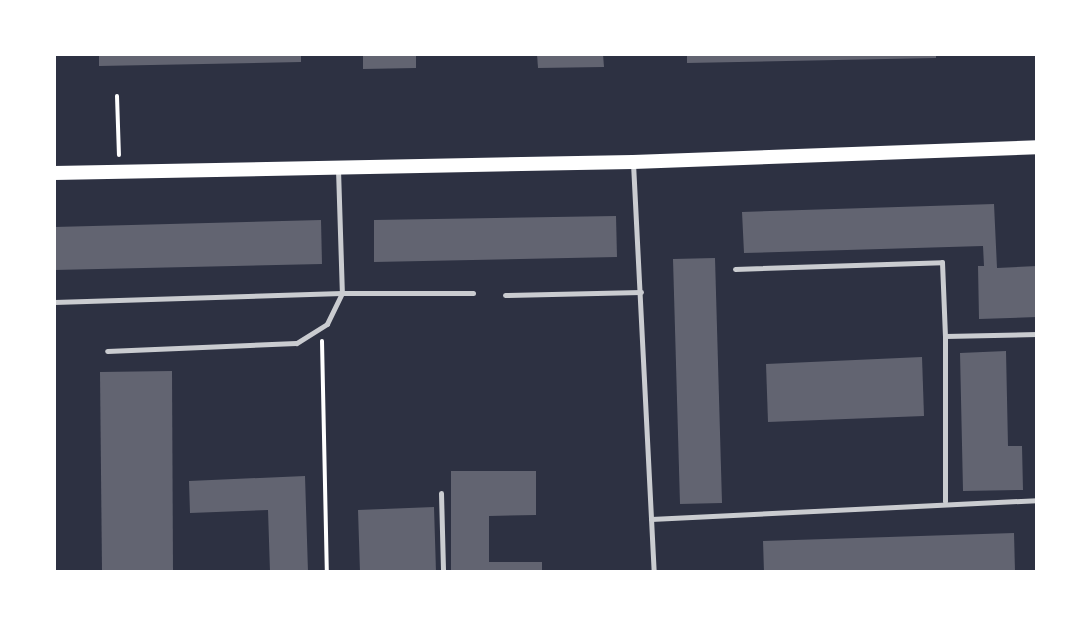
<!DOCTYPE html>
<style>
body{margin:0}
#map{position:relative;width:1091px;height:626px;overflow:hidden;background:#2d3142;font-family:Inter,sans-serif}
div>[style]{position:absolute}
.building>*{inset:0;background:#626471}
.path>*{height:4px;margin:-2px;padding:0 2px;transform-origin:2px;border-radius:2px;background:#fff}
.service>*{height:5px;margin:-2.5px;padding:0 2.5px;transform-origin:2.5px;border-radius:2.5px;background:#caccd0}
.secondary>*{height:14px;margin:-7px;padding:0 7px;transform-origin:7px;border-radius:7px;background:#fff}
span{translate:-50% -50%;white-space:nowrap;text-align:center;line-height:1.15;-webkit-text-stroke:6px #fff;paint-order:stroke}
.frame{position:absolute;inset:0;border:56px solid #fff;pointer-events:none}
</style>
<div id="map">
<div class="building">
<div style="clip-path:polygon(99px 54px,301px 54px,301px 62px,99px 66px)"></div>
<div style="clip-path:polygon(363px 54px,416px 54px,416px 68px,363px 69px)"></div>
<div style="clip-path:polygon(537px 54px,603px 54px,604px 67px,538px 68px)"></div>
<div style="clip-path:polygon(687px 54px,936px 54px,936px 58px,687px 63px)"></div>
<div style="clip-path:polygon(994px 204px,997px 268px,1037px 266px,1037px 317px,979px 319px,978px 266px,984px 266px,983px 246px,744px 253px,742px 212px)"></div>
<div style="clip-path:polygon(616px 216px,617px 257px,374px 262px,374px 220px)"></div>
<div style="clip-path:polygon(321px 220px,322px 264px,54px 270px,54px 227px)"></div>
<div style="clip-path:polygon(715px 258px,722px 503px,680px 504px,673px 259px)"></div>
<div style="clip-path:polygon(1006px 351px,1008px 446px,1022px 446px,1023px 490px,963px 491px,960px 353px)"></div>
<div style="clip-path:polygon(922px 357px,924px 416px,768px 422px,766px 364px)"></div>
<div style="clip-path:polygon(172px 371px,173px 572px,102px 572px,100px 372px)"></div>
<div style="clip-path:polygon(451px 471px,536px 471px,536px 515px,489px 516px,489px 562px,542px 562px,542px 572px,451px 572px)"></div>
<div style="clip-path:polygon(305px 476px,308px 572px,270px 572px,268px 510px,190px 513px,189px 481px)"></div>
<div style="clip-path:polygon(434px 507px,436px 572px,360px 572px,358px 510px)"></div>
<div style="clip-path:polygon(1014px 533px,1015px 572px,764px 572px,763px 541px)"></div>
</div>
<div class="path">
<div style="left:117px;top:96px;width:59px;rotate:88.1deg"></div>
<div style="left:322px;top:341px;width:231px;rotate:88.8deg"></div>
</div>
<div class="service">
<div style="left:633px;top:163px;width:410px;rotate:87.1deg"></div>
<div style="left:338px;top:169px;width:124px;rotate:88.2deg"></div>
<div style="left:342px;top:293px;width:131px"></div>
<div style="left:735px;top:269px;width:207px;rotate:-1.9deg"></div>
<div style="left:942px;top:262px;width:74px;rotate:87.7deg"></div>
<div style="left:945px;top:336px;width:92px;rotate:-1.2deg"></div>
<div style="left:505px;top:295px;width:136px;rotate:-1.3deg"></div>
<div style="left:54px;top:302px;width:288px;rotate:-1.8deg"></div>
<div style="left:342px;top:293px;width:34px;rotate:116deg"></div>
<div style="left:327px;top:324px;width:36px;rotate:148deg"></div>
<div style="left:296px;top:343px;width:189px;rotate:177.6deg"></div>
<div style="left:945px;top:336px;width:165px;rotate:90deg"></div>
<div style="left:441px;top:493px;width:79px;rotate:88.5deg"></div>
<div style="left:651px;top:519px;width:386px;rotate:-2.8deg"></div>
</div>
<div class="secondary">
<div style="left:54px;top:173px;width:579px;rotate:-1.09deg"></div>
<div style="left:633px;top:162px;width:404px;rotate:-2.1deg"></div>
</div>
<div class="frame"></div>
</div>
